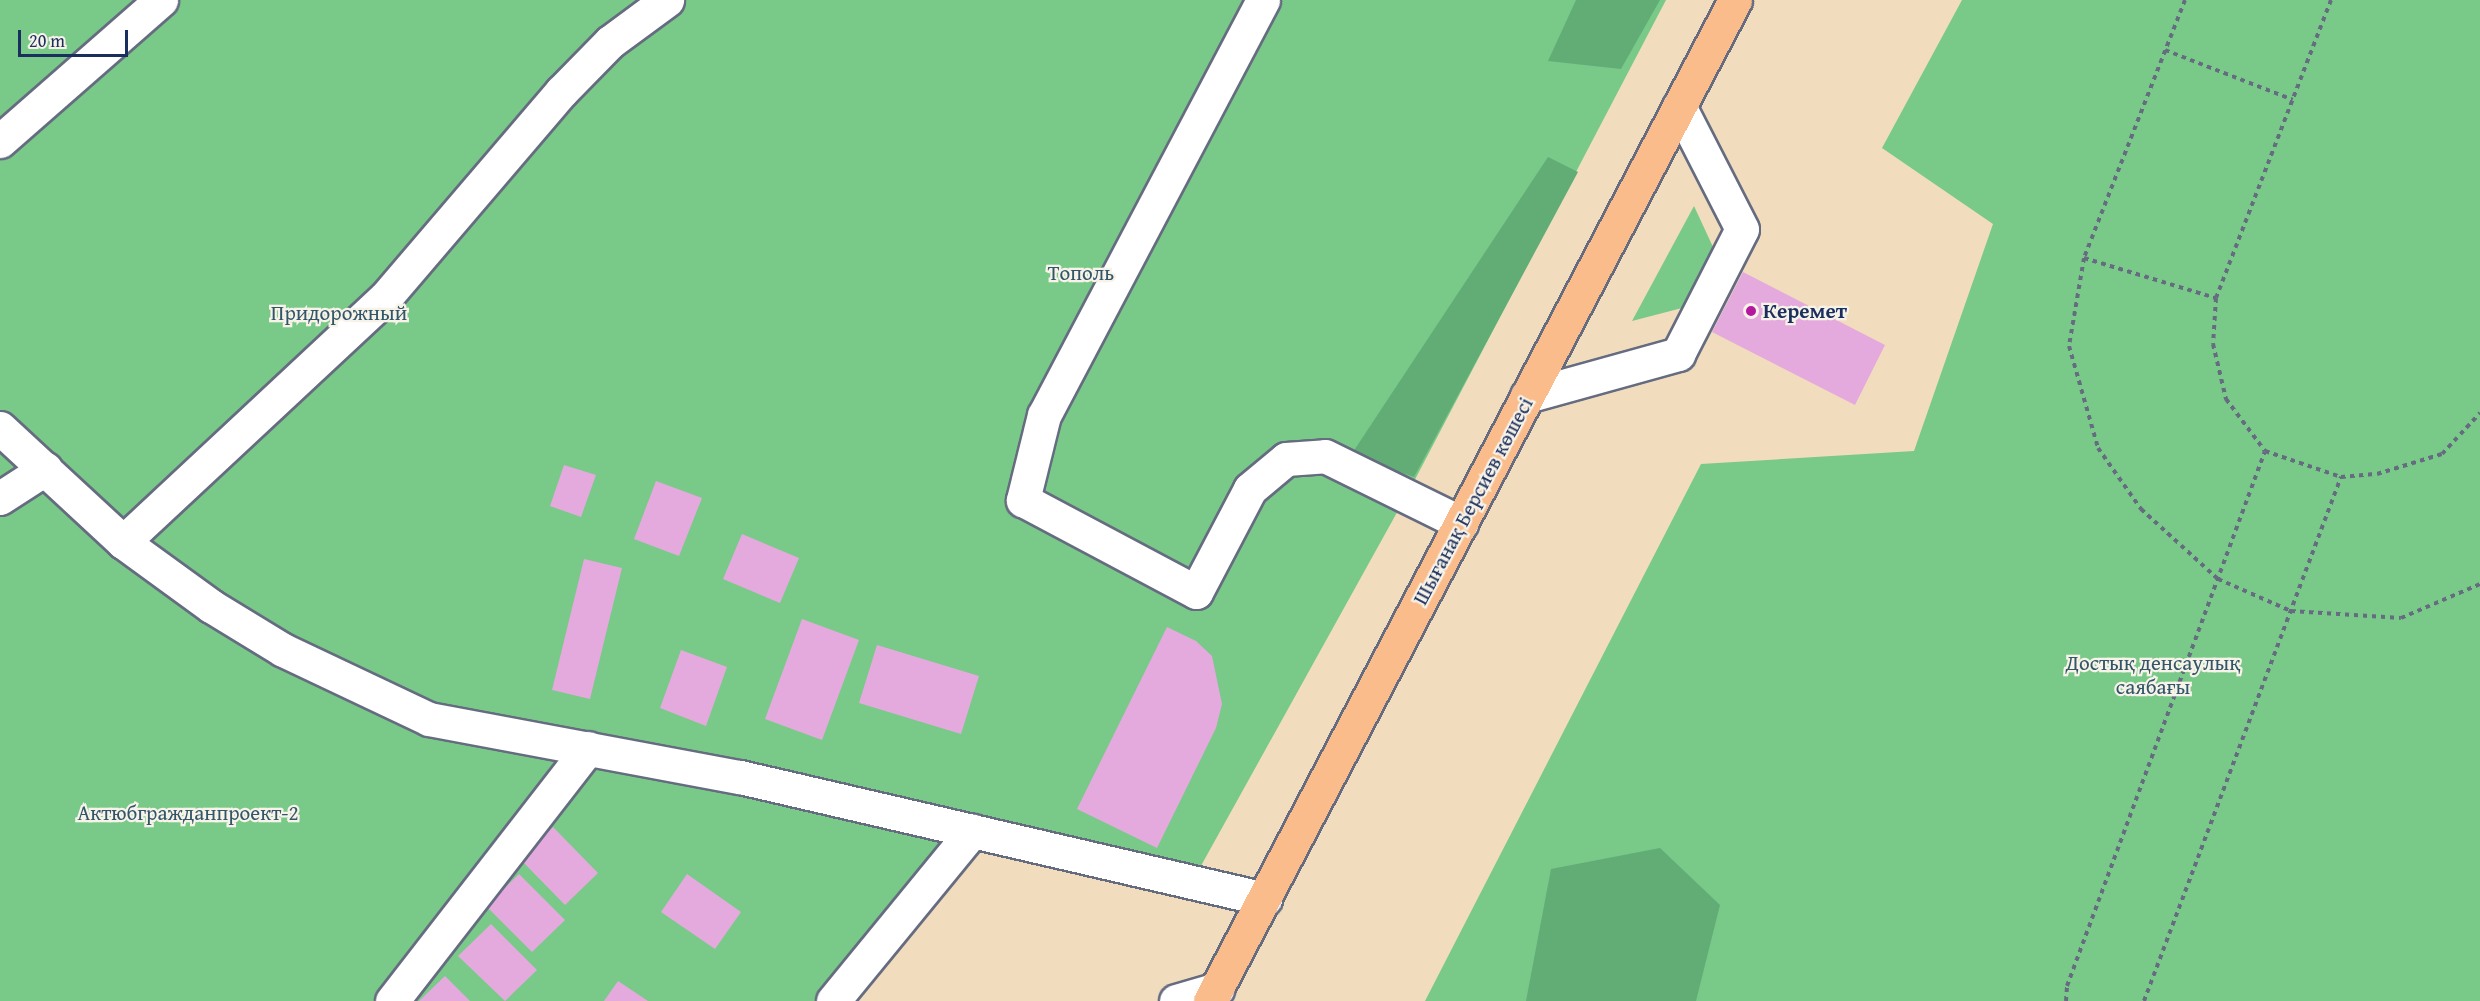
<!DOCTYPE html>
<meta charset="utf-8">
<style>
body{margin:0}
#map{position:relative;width:2480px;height:1001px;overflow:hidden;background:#f2dcbe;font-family:"Gentium Book Plus",serif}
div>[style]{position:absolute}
.green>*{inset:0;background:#79c989}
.forest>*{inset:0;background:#62ad75}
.building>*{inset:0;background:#e4aadd}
.path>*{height:4px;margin-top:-2px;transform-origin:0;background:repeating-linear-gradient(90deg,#666c80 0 4.5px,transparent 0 9px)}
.roads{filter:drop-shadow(2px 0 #666c80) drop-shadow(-2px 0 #666c80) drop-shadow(0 2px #666c80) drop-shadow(0 -2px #666c80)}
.minor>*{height:33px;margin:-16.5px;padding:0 16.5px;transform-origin:16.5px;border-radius:16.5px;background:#fff}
.major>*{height:33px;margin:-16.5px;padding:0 16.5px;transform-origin:16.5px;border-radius:16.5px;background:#fabc8b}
.dots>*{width:16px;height:16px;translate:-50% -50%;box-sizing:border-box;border:3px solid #f7f3e8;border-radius:50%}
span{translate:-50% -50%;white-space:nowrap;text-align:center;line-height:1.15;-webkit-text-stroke:4.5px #f7f3e8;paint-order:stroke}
.park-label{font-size:21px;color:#325669}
.poi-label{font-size:21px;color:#1b2f5e;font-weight:700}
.left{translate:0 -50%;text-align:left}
.street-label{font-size:21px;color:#1b2f5e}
.scale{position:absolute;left:18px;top:30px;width:110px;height:27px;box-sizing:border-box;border:3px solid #1b2f5e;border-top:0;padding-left:8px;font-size:18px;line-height:21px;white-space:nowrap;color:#1b2f5e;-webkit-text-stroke:4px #f7f3e8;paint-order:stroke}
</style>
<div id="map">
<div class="green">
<div style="clip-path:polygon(0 0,1666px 0,1410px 489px,1197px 873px,978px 833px,835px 1001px,0 1001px)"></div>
<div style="clip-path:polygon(1962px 0,2480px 0,2480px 1001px,1425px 1001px,1701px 464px,1914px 451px,1993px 224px,1882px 148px)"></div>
<div style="clip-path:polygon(1694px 206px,1713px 247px,1682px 308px,1632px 321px)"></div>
</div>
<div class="forest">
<div style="clip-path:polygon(1576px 0,1660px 0,1621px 69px,1548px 61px)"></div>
<div style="clip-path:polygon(1548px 157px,1578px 172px,1414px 477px,1351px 455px)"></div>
<div style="clip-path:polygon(1660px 848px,1720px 905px,1696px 1001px,1526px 1001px,1551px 869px)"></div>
</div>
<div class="building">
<div style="clip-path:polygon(1743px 272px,1885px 345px,1855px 405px,1712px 332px)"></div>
<div style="clip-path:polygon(564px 465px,596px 475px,581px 517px,550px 506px)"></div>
<div style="clip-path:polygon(656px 481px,702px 498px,679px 556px,634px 539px)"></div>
<div style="clip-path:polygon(742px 534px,799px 558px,780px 603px,723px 579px)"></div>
<div style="clip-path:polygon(584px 559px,622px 568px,590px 699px,552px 690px)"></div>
<div style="clip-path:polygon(802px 619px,859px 640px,822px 740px,765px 719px)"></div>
<div style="clip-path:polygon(1167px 627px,1196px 641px,1212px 656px,1222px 704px,1216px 728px,1157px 848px,1077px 809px)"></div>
<div style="clip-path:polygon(877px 645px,979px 676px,961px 734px,859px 703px)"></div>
<div style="clip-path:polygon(681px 650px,727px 667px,706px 726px,660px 708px)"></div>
<div style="clip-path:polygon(553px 827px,598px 873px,565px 905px,520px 859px)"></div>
<div style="clip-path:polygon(519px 874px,565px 920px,532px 952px,486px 906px)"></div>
<div style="clip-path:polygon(687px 874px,741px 912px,715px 949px,661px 912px)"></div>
<div style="clip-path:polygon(491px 924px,537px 970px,505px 1001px,458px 956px)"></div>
<div style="clip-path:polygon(445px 976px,470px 1001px,419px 1001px)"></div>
<div style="clip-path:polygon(618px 981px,648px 1001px,604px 1001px)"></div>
</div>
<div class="path">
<div style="left:2185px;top:0;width:277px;rotate:111.4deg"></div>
<div style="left:2084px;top:258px;width:89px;rotate:99.7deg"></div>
<div style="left:2069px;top:346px;width:106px;rotate:74.1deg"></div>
<div style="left:2098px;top:448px;width:75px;rotate:54.8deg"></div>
<div style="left:2141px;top:509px;width:104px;rotate:42.3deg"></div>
<div style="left:2218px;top:579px;width:80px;rotate:23.7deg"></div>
<div style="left:2291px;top:611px;width:110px;rotate:3.6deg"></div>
<div style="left:2401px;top:618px;width:86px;rotate:-23.3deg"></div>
<div style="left:2331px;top:0;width:319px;rotate:111.1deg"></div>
<div style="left:2216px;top:298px;width:46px;rotate:93.7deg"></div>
<div style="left:2213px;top:344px;width:57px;rotate:76.7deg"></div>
<div style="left:2226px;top:399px;width:65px;rotate:53.1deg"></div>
<div style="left:2265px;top:451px;width:80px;rotate:18.9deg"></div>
<div style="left:2341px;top:477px;width:36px;rotate:-5deg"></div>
<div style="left:2377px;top:474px;width:68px;rotate:-17.1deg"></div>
<div style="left:2442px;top:454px;width:56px;rotate:-47.2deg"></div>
<div style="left:2165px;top:50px;width:137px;rotate:21.3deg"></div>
<div style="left:2084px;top:258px;width:138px;rotate:16.9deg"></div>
<div style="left:2066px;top:1001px;width:15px;rotate:-86deg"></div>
<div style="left:2067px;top:986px;width:570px;rotate:-69.69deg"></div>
<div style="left:2144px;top:1001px;width:560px;rotate:-69.4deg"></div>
</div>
<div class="roads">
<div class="minor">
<div style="left:1263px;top:0;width:469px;rotate:117.8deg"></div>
<div style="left:1044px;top:415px;width:88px;rotate:103.9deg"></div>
<div style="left:1023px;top:500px;width:196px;rotate:28deg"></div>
<div style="left:1196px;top:592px;width:116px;rotate:-62.3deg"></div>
<div style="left:1250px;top:489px;width:47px;rotate:-39.8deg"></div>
<div style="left:1286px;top:459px;width:39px;rotate:-4deg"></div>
<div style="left:1325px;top:456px;width:152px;rotate:26.2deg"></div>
<div style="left:0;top:141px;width:214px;rotate:-41.2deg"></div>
<div style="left:1527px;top:396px;width:157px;rotate:-15.5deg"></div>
<div style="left:1678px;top:354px;width:140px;rotate:-62.9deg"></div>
<div style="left:1742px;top:229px;width:138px;rotate:-117.1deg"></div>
<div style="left:0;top:428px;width:168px;rotate:42.8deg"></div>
<div style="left:123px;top:542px;width:109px;rotate:36deg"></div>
<div style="left:211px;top:606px;width:84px;rotate:31.4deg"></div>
<div style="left:283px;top:650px;width:161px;rotate:25.3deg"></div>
<div style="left:429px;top:719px;width:316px;rotate:10.6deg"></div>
<div style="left:740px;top:777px;width:539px;rotate:13.08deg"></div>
<div style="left:0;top:498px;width:54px;rotate:-32.8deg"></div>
<div style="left:123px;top:542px;width:358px;rotate:-43deg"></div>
<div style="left:385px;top:298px;width:271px;rotate:-49.5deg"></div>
<div style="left:561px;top:92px;width:70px;rotate:-45.6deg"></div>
<div style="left:610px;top:42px;width:71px;rotate:-36.4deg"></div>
<div style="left:392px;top:1001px;width:320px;rotate:-52.2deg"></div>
<div style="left:833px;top:1001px;width:220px;rotate:-50.7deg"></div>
<div style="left:1176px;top:1001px;width:43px;rotate:-16.3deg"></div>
</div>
<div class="major">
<div style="left:1210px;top:1001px;width:1130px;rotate:-62.32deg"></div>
</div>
</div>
<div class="dots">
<div style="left:1751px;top:311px;background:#b5179e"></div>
</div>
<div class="park-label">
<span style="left:1081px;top:273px">Тополь</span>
<span style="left:339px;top:313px">Придорожный</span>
<span style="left:2153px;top:675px">Достық денсаулық<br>саябағы</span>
<span style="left:188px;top:813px">Актюбгражданпроект-2</span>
</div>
<div class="poi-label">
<span class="left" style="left:1763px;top:311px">Керемет</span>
</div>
<div class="street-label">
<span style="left:1473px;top:501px;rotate:-62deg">Шығанақ Берсиев көшесі</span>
</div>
<div class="scale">20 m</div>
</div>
